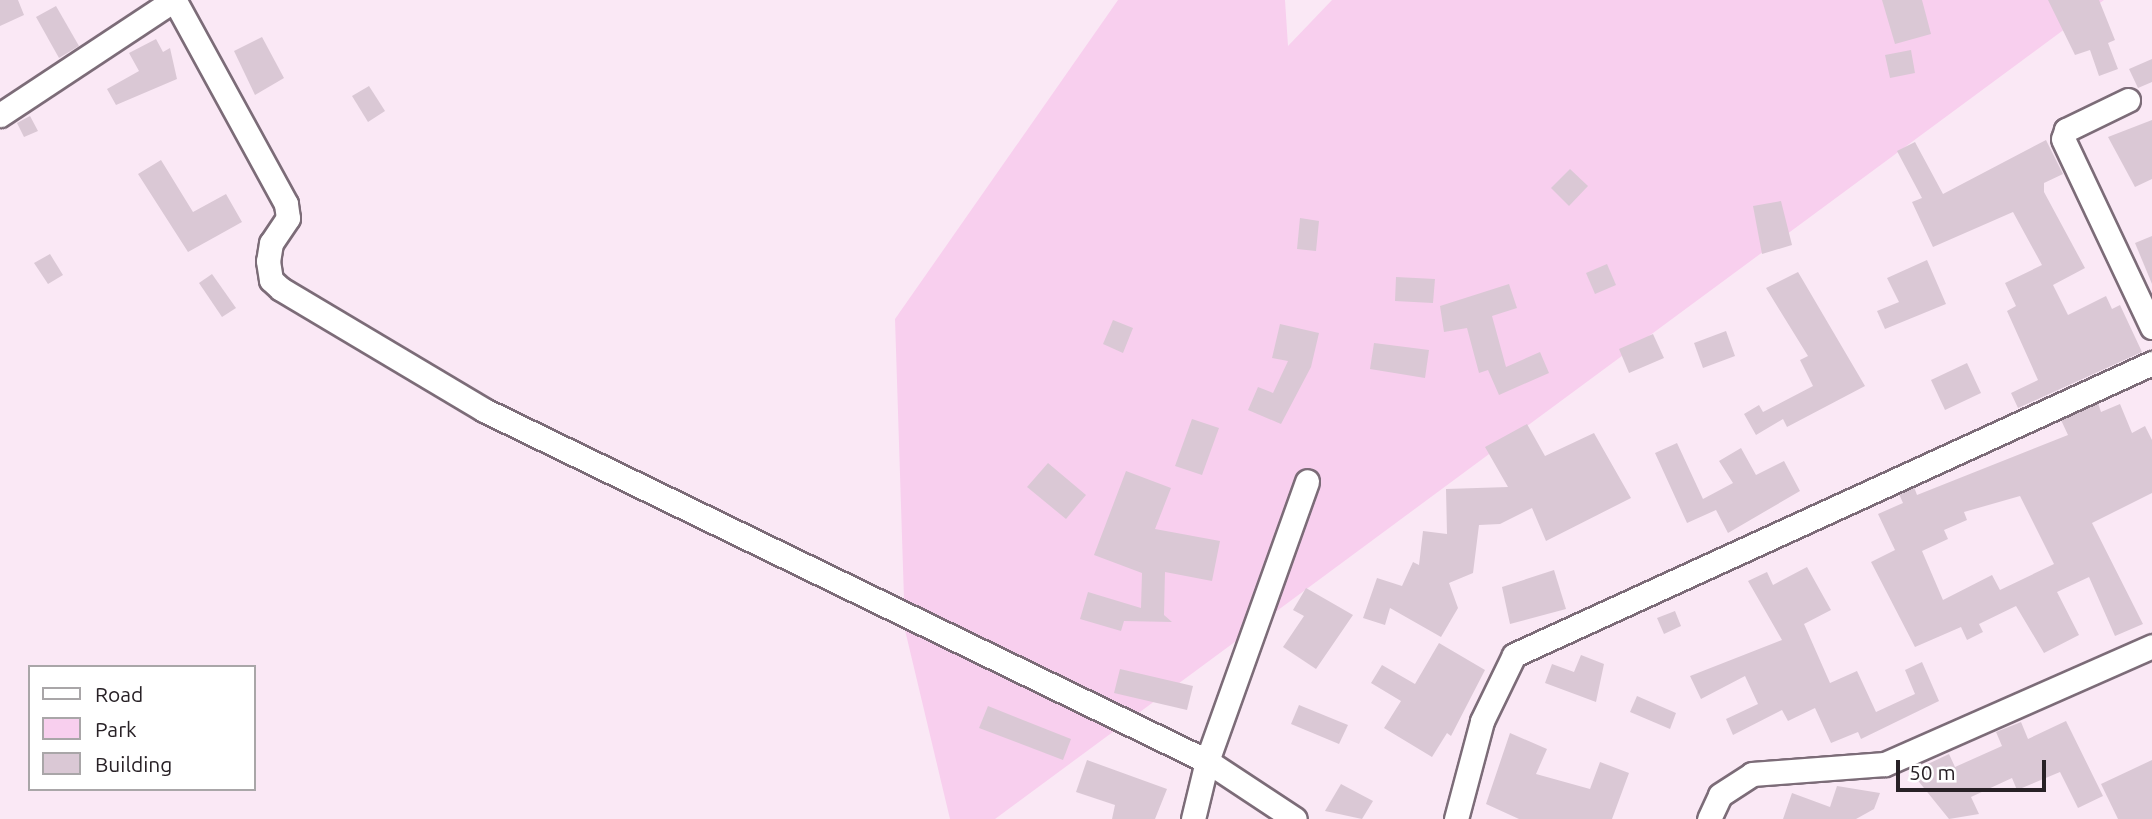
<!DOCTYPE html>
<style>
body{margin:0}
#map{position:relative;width:2152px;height:819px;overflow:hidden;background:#fae8f5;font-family:Ubuntu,sans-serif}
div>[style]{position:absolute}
.green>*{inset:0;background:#f8cfee}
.building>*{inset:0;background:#dac8d5}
.roads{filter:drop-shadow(2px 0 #7c6c78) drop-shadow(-2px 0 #7c6c78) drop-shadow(0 2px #7c6c78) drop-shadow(0 -2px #7c6c78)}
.minor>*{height:23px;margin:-11.5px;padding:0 11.5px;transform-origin:11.5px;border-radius:11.5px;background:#fff}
span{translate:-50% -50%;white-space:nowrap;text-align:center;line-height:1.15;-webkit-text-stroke:5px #fff;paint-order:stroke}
.legend{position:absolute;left:28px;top:665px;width:228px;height:126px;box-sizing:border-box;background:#fff;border:2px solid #a9a6a8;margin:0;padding:9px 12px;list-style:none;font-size:21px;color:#282126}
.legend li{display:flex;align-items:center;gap:14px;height:35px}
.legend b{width:35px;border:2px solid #a9a6a8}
.scale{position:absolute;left:1896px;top:760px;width:150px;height:32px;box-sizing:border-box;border:4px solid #282126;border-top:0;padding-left:9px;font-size:21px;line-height:24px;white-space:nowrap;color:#282126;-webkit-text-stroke:5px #fff;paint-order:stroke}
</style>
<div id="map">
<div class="green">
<div style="clip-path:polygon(1118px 0,1285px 0,1288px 46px,1332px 0,2104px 0,995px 819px,950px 819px,905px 630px,895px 319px)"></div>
</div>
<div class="building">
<div style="clip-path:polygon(0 0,18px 0,24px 15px,0 26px)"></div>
<div style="clip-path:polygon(1882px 0,1922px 0,1931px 34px,1895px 44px)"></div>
<div style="clip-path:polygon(2048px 0,2099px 0,2115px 40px,2108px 43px,2118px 69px,2099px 76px,2090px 50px,2075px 55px)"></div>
<div style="clip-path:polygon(56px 6px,79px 46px,59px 58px,36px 17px)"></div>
<div style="clip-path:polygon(262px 37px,284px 78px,255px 95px,234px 51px)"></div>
<div style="clip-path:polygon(156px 39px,163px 52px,170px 48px,177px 79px,116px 105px,107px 89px,139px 71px,129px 53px)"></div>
<div style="clip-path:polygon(1911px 50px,1915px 73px,1890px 78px,1885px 55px)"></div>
<div style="clip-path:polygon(2152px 59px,2152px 82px,2138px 88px,2129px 69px)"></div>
<div style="clip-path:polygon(369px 86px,385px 111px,368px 122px,352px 96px)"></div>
<div style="clip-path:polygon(30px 116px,38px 131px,24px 137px,17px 123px)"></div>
<div style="clip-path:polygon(2152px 120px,2152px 179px,2135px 187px,2108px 137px)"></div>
<div style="clip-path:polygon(2046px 140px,2063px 174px,2044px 183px,2044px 192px,2085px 268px,2053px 285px,2068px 315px,2106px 296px,2112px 309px,2120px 305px,2142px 352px,2018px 408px,2011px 393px,2038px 380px,2007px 311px,2016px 306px,2005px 283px,2042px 265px,2013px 212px,1933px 247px,1912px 202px,1922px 198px,1897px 151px,1915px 142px,1943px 194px)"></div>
<div style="clip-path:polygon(161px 160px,193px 212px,226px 194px,242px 222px,188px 252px,138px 174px)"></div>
<div style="clip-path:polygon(1570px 169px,1588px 186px,1569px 206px,1551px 188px)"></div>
<div style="clip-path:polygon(1781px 201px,1792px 245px,1762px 254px,1753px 206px)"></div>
<div style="clip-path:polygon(1300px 218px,1319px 221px,1316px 251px,1297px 249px)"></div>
<div style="clip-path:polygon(2152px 236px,2152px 284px,2135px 243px)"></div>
<div style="clip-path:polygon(50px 254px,63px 275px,48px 284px,34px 263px)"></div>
<div style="clip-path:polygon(1927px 260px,1946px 304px,1885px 329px,1877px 311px,1899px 302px,1887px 278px)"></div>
<div style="clip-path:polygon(1607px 264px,1616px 285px,1595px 294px,1586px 273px)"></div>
<div style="clip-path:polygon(1798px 272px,1865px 386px,1787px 427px,1783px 419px,1756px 435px,1744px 414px,1759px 405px,1763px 412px,1813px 386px,1800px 360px,1808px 356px,1766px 288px)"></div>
<div style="clip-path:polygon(212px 274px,236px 308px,222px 317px,199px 283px)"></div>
<div style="clip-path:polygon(1396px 277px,1435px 279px,1433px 303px,1395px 301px)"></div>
<div style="clip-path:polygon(1509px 284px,1517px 308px,1492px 316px,1506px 367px,1540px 352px,1549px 373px,1499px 395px,1488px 370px,1479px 373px,1467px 328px,1444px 332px,1440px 306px)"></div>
<div style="clip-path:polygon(1113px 320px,1133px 328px,1123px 353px,1103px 344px)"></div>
<div style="clip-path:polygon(1280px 324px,1319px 333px,1311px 367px,1281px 424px,1248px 410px,1258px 387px,1273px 393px,1288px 361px,1272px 358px)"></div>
<div style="clip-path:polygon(1726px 331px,1735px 356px,1703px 368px,1694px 343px)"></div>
<div style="clip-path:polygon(1653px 334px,1664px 358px,1629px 373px,1619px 349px)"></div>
<div style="clip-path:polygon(1374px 343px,1429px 350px,1425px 378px,1370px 369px)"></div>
<div style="clip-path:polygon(1967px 363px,1981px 393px,1945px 410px,1931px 380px)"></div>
<div style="clip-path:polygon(evenodd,2098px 403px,2101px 412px,2120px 404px,2132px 433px,2145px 426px,2152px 440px,2152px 493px,2092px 523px,2143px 624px,2115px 636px,2089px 577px,2057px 592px,2079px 635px,2044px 653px,2016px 606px,1979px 624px,1983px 632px,1967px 640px,1961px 627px,1915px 647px,1871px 562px,1895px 550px,1878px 514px,1903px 503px,1899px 494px,1914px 487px,1917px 495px,2068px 435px,2061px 420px,2098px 403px,2020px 496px,2054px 564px,2000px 590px,1992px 575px,1943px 600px,1922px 551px,1948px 539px,1944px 530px,1967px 520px,1964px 512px,2020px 496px)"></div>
<div style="clip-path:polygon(1192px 419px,1219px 428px,1202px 475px,1175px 466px)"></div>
<div style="clip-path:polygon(1527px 424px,1545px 456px,1594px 433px,1631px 498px,1546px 541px,1532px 508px,1500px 524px,1479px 525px,1473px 573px,1449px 583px,1458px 608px,1441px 637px,1390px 608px,1385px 625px,1363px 618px,1377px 578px,1402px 586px,1413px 562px,1419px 565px,1423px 531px,1447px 534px,1446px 489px,1508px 487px,1485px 447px)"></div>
<div style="clip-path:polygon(1677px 443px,1703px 499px,1733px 483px,1719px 461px,1741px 448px,1756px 475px,1784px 461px,1800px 491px,1728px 533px,1716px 510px,1687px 523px,1655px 453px)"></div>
<div style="clip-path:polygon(1048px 463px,1086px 495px,1066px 519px,1027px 487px)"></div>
<div style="clip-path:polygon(1126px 471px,1171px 488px,1155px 529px,1220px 541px,1212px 581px,1165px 572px,1164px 615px,1172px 622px,1124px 621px,1121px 631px,1080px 619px,1088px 592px,1141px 608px,1142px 573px,1094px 555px)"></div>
<div style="clip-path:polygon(1807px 567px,1831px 610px,1804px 624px,1830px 683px,1857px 671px,1876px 712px,1915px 694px,1905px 670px,1922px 662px,1939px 701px,1861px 739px,1858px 732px,1831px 743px,1815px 708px,1788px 721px,1782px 710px,1733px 735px,1726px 719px,1758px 704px,1745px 676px,1701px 699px,1690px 676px,1782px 640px,1748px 581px,1767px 572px,1773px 585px)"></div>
<div style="clip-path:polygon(1554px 570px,1566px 609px,1510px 624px,1502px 587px)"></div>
<div style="clip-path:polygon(1306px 588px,1353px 615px,1316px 669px,1283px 647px,1304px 616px,1293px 610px)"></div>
<div style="clip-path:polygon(1675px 611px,1681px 626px,1664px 634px,1657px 618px)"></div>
<div style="clip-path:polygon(1439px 643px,1485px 670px,1451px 736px,1447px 733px,1432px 757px,1384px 728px,1401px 701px,1371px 683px,1382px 665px,1415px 684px)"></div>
<div style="clip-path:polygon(1581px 655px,1604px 664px,1596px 702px,1545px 683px,1552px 664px,1574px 672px)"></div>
<div style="clip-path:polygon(1120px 669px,1193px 686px,1187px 710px,1114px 693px)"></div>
<div style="clip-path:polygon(1637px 696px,1676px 713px,1670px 729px,1630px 712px)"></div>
<div style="clip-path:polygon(1299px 705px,1348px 725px,1339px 744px,1291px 724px)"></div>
<div style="clip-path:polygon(988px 706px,1071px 739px,1063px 760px,979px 728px)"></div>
<div style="clip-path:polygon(2066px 721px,2103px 796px,2078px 808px,2060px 772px,2017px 790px,2012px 778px,1971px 797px,1979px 814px,1949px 819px,1911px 772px,1949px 754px,1955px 767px,2002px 746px,1996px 732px,2021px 722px,2028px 739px)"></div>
<div style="clip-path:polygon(1510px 733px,1547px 749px,1536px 774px,1590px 789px,1600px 762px,1629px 773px,1612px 819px,1519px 819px,1486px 804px)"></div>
<div style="clip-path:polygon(1087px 760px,1167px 789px,1155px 819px,1112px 819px,1115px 805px,1076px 792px)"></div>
<div style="clip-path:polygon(2152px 760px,2152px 819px,2118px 819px,2101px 784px)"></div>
<div style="clip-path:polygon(1341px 784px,1373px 801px,1362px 819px,1325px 811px)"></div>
<div style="clip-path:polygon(1837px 786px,1880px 793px,1874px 809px,1856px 819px,1783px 819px,1792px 793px,1830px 807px)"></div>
</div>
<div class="roads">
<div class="minor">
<div style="left:175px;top:1px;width:231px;rotate:61.3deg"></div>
<div style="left:286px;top:204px;width:14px;rotate:82deg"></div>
<div style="left:288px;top:218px;width:30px;rotate:124deg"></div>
<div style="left:271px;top:243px;width:18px;rotate:99deg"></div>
<div style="left:268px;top:261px;width:19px;rotate:81deg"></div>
<div style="left:271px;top:280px;width:13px;rotate:42deg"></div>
<div style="left:281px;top:289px;width:236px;rotate:30.8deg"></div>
<div style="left:484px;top:410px;width:804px;rotate:25.9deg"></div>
<div style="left:1207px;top:761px;width:105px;rotate:33.4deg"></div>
<div style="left:2128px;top:100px;width:69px;rotate:154.2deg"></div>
<div style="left:2066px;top:130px;width:9px;rotate:108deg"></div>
<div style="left:2063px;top:139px;width:208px;rotate:64.7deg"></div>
<div style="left:0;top:115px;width:209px;rotate:-33.5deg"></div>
<div style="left:1193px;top:819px;width:60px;rotate:-76.4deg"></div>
<div style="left:1207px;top:761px;width:297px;rotate:-70.3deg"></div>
<div style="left:1456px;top:819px;width:101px;rotate:-75.1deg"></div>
<div style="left:1482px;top:721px;width:73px;rotate:-64.1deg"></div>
<div style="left:1514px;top:655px;width:702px;rotate:-24.59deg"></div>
<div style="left:1709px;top:819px;width:26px;rotate:-65deg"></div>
<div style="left:1720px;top:795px;width:38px;rotate:-33deg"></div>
<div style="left:1752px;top:774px;width:133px;rotate:-4.3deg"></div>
<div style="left:1885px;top:764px;width:292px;rotate:-23.8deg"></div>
</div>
</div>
<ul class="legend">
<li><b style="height:9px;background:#fff"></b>Road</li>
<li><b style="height:19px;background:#f8cfee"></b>Park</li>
<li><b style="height:19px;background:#dac8d5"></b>Building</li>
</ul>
<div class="scale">50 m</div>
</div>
